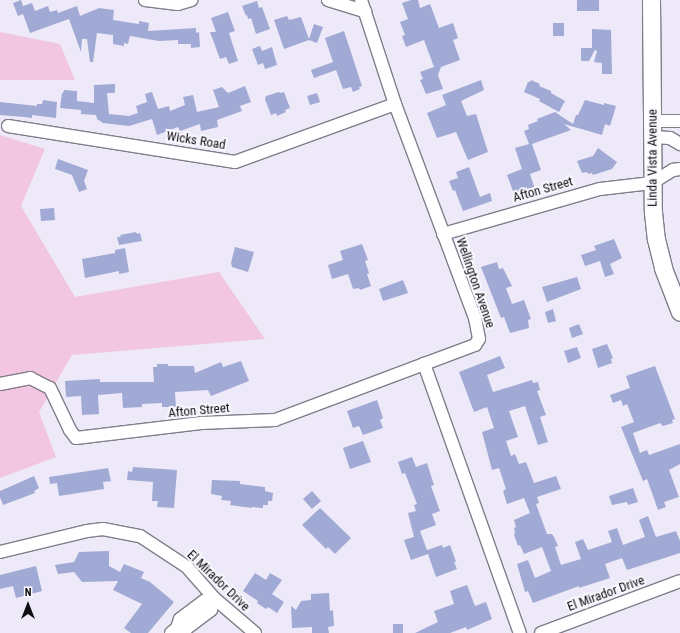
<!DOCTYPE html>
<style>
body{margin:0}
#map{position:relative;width:680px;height:633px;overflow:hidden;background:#ede9f8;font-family:"Roboto Condensed",sans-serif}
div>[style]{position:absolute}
.green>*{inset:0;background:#f2c6e0}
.building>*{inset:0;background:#a1aad5}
.roads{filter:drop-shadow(1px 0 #817d8a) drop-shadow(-1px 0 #817d8a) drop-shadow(0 1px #817d8a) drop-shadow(0 -1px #817d8a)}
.street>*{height:12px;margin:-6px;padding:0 6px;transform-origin:6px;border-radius:6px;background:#fff}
.secondary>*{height:17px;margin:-8.5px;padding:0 8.5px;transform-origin:8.5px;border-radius:8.5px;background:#fff}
span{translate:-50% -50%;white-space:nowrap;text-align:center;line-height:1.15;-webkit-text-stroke:4px #faf8fe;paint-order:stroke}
.street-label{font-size:13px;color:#100f13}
.north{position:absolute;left:8px;top:585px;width:40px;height:40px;-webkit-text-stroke:3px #faf8fe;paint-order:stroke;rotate:0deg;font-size:11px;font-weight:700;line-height:16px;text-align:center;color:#100f13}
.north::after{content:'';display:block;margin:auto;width:14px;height:18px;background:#100f13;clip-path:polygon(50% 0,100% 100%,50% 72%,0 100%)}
</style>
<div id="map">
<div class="green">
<div style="clip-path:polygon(0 32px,60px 44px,75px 80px,0 80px)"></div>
<div style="clip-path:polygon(0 135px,45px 149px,21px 206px,75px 297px,219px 272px,265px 339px,72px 355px,39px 412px,56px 457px,0 478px)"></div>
</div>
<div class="building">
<div style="clip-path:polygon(21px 0,23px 6px,32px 3px,35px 11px,48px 6px,50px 12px,57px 10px,58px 13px,77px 6px,80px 16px,99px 8px,114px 10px,113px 20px,139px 24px,139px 21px,149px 23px,148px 31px,196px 28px,196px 33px,199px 32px,200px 47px,191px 48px,191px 44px,178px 44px,178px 40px,159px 41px,130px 36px,128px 44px,124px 43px,124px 46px,113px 44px,113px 35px,97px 33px,93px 62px,90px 62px,87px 39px,82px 39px,81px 52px,69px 19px,30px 33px,23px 14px,18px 16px,13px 3px)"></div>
<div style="clip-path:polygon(411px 0,418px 0,420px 8px,430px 4px,439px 28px,453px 23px,458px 38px,453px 40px,460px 60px,441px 67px,438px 75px,443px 89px,426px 94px,420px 80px,423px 79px,420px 72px,434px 67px,424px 40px,406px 47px,402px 36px,405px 35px,400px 22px,408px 19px,402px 3px)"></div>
<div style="clip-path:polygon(577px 0,599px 0,599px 11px,577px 11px)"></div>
<div style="clip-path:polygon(257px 1px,259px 8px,262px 7px,270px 29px,256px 34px,251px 18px,248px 19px,247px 15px,246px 16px,242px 6px)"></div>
<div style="clip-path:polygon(228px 12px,235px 31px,229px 33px,238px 61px,229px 64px,226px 57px,220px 59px,210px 32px,216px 32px,211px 18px)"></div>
<div style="clip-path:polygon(287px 16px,289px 20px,301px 17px,309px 39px,314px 24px,323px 27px,317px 43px,309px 40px,284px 49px,274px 20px)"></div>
<div style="clip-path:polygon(553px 23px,564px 23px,564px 36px,553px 36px)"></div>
<div style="clip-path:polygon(592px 29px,611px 30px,612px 74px,602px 74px,602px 63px,594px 62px,597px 51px,595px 50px,589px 61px,581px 61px,581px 48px,592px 48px)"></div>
<div style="clip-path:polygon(344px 31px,362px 86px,359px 87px,360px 89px,353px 92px,351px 87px,343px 89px,336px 70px,314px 78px,311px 70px,333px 62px,325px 38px)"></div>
<div style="clip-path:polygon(260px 46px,262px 51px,272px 47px,277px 65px,265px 69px,263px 63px,258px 65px,252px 49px)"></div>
<div style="clip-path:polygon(481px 80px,484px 90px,461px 101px,467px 116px,476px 114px,488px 152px,468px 160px,456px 132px,437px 138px,427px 113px,446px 105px,442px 95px)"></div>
<div style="clip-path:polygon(531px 80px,540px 84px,539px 86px,551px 91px,551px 93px,565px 101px,559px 112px,539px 101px,540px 99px,524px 92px,528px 82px,530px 82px)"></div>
<div style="clip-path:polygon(115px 84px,115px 93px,107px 93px,109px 114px,129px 116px,138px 113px,136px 106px,147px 102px,145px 94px,152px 92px,158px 109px,169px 106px,170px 111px,185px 105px,183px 97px,193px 95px,197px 112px,219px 107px,213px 90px,222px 87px,228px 93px,245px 86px,251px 102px,240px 106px,242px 111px,217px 120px,218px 127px,201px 131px,200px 124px,180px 131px,178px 127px,157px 135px,152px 119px,129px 126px,103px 123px,97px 119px,96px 115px,81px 114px,81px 110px,60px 108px,62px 93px,63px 93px,64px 90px,77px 91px,77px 101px,94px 103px,94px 85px)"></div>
<div style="clip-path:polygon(279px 92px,280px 93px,284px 92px,290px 108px,285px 110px,286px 112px,277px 116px,276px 113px,271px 115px,265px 99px,266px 96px)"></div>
<div style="clip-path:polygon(317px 93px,320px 102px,310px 105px,307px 96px)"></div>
<div style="clip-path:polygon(43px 100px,57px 102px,56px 118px,32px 115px,32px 118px,24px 117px,0 115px,0 102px,37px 106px,37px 104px,42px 104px)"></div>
<div style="clip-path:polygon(585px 100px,604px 105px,604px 103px,616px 106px,610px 126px,605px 124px,602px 135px,564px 124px,571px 130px,532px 144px,541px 170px,530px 174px,536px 192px,516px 199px,507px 175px,522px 169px,515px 148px,529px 144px,524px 131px,529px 129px,528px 125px,538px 121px,537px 119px,555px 112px,573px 124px,576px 115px,578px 115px)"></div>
<div style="clip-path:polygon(598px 148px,617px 162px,612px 169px,593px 175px,592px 173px,588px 174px,587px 172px,582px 173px,577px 161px,593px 156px)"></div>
<div style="clip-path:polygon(58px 159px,88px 170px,84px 181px,87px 189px,79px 192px,72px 175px,55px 169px)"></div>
<div style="clip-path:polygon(469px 167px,480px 197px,490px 193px,492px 201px,463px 211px,455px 190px,453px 191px,449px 181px,458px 178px,456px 172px)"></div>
<div style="clip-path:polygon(54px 208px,55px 220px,41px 221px,40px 209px)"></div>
<div style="clip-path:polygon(136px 232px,137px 234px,140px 233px,142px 241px,119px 245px,117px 237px,121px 237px,120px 235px)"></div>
<div style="clip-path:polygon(614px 239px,622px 258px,610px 264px,614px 274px,605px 277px,600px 261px,585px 266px,581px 255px,596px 250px,594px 246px)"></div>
<div style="clip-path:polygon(362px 244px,368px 260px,365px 261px,369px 273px,367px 274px,371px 286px,360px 290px,359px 288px,353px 289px,348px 274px,332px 279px,328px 265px,343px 260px,340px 251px)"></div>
<div style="clip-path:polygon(235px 247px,254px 252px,248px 272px,232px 267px,231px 263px)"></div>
<div style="clip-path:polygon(125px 248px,129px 272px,119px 274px,119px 271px,85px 278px,82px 259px,115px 253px,115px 250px)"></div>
<div style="clip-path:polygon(497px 262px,499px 269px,503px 268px,512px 286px,506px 288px,512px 304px,524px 300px,531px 319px,528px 320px,529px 328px,510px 333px,504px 317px,501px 318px,481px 267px)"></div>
<div style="clip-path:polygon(577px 277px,581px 289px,547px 302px,542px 287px)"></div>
<div style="clip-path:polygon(403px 280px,408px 293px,383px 301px,379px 289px)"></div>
<div style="clip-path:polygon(553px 309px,556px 321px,548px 323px,545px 312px)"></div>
<div style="clip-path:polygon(579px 324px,583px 334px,572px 338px,569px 328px)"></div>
<div style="clip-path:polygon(607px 344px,613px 358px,611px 359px,612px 363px,598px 368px,592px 349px)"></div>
<div style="clip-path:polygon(577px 347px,581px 358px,568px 363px,564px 351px)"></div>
<div style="clip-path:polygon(500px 356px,505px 368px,487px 375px,493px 392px,532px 380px,533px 383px,538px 382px,540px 390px,537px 391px,546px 415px,540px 417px,548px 442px,538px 445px,525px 406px,509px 411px,518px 437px,506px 441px,511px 456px,515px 454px,519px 464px,526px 462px,534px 483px,556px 476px,561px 489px,537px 497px,539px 503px,536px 504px,547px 534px,552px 534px,554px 537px,558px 546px,555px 547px,561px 565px,581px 559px,575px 542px,583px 539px,588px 550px,612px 542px,608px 531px,617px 528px,623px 545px,645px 537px,639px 520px,648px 516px,656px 537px,676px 531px,680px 541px,680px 553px,627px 570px,622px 558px,605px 564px,610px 578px,579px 588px,579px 586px,533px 603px,528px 591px,525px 592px,517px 564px,528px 560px,535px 578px,551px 571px,542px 547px,524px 554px,520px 545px,518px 546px,514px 535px,515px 532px,514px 528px,516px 527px,514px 520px,530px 513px,524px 498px,507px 504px,503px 491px,506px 489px,499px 468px,492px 470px,482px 432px,494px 428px,487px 407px,474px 412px,459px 372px)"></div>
<div style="clip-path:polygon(241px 361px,249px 381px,211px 396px,208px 390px,175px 392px,176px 407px,162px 407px,162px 403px,142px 404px,142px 407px,123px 408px,122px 393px,98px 395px,99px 414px,82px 415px,81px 396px,66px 397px,65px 381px,100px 379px,100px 382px,154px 382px,153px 367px,157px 367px,157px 364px,168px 364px,168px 366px,194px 366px,195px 373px,221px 362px,223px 367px)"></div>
<div style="clip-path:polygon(655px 366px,675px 419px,672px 420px,673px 423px,663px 426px,660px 423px,633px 433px,640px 453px,647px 450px,649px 455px,680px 444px,680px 464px,669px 470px,679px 497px,664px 502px,666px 507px,658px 510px,647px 479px,643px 481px,621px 427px,634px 422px,627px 404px,623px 406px,621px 400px,613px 403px,610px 395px,630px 388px,626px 376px)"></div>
<div style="clip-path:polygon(377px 400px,383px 418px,380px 420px,383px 428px,363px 435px,359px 426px,353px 428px,347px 411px)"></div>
<div style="clip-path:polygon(363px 441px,371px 462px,350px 469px,343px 448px)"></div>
<div style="clip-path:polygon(412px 457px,416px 467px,427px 463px,434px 485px,431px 486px,440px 511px,432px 514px,436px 525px,420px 531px,427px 550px,442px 545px,443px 548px,450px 545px,456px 562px,454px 562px,457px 569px,436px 577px,428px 554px,411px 560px,404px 540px,414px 537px,408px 513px,416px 511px,414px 505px,417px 504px,405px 473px,402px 474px,398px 462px)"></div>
<div style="clip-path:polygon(133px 467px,177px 470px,174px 508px,157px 507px,158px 501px,152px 501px,153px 482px,127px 480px,128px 471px,132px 472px)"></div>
<div style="clip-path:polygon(108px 468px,111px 481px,103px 482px,104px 489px,59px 496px,57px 483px,50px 484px,49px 477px)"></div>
<div style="clip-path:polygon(34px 476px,39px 488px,34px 491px,35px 493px,3px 505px,0 497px,0 491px)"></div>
<div style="clip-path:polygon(212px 480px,240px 481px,240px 484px,265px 487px,265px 491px,273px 493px,272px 501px,268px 501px,268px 505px,263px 505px,263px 508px,252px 507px,252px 508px,230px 505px,231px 501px,221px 500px,222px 496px,211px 494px)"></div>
<div style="clip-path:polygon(633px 488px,638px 502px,628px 505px,627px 502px,612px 505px,609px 496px)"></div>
<div style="clip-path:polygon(312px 491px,321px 501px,312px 509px,303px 499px)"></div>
<div style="clip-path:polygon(320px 508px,351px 538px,335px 554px,328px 547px,326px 549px,302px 525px)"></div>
<div style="clip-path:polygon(109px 551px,109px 566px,120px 572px,124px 564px,144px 572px,141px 578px,150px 582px,174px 602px,148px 633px,131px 633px,124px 628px,142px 604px,113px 590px,118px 581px,82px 582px,74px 572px,58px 574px,55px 565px,74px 562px,79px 552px)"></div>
<div style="clip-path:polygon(36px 566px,42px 591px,16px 598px,13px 586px,0 589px,0 575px)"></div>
<div style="clip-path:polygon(255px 573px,266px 580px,270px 573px,282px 580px,272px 594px,284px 602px,277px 613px,268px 607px,266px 609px,257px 603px,258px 601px,243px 591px)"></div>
<div style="clip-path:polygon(467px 585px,475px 606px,486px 602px,492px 619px,467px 630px,466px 627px,450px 633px,415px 633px,438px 622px,434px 611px,454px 604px,450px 591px)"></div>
<div style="clip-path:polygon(329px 593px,330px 611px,333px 610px,334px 626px,328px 627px,329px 633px,312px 633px,312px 627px,292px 628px,291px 606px,296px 610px,301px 601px,311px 600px,311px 594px)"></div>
<div style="clip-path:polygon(393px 624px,403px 624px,403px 633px,393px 633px)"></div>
</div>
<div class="roads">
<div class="street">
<div style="left:145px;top:0;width:33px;rotate:7deg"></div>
<div style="left:178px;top:4px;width:14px;rotate:-17deg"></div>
<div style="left:328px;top:0;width:39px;rotate:17deg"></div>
<div style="left:361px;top:0;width:109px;rotate:71.9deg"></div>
<div style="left:395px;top:104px;width:228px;rotate:69.5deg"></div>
<div style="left:475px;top:318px;width:21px;rotate:79deg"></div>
<div style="left:479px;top:339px;width:7px;rotate:124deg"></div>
<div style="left:475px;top:345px;width:54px;rotate:159.6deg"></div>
<div style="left:424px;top:364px;width:286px;rotate:70.4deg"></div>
<div style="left:653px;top:121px;width:27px"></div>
<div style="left:8px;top:126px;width:230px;rotate:9deg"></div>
<div style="left:235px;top:162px;width:170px;rotate:-19.9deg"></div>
<div style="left:652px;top:137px;width:18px;rotate:3deg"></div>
<div style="left:670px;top:138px;width:12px;rotate:31deg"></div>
<div style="left:443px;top:234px;width:163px;rotate:-16deg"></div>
<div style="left:600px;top:189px;width:52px;rotate:-6.6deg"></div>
<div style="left:652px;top:183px;width:25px;rotate:-32deg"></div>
<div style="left:673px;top:170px;width:7px;rotate:-8deg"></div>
<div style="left:0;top:384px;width:31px;rotate:-11deg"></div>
<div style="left:30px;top:378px;width:22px;rotate:27deg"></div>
<div style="left:50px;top:388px;width:47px;rotate:64.5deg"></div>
<div style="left:70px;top:430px;width:10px;rotate:53deg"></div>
<div style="left:76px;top:438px;width:126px;rotate:-6.8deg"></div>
<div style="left:201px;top:423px;width:74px;rotate:-2.3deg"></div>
<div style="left:275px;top:420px;width:159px;rotate:-20.6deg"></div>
<div style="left:0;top:552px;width:89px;rotate:-13.6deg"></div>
<div style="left:87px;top:531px;width:16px;rotate:-7deg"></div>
<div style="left:103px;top:529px;width:38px;rotate:11deg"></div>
<div style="left:140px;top:536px;width:56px;rotate:33.4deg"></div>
<div style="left:187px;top:567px;width:41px;rotate:48.9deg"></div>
<div style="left:214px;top:598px;width:54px;rotate:40.5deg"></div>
<div style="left:171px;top:633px;width:8px;rotate:-40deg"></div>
<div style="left:177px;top:628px;width:9px;rotate:-72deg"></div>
<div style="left:180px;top:619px;width:30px;rotate:-37deg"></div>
<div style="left:204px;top:601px;width:10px;rotate:-17deg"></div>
<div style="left:214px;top:598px;width:12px;rotate:104deg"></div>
<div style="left:211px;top:610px;width:30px;rotate:143deg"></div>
<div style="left:187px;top:628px;width:10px;rotate:180deg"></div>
<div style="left:541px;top:633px;width:148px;rotate:-20.5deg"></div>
</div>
<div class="secondary">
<div style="left:651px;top:0;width:212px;rotate:89.5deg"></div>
<div style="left:653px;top:212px;width:27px;rotate:84deg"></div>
<div style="left:656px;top:239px;width:30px;rotate:76deg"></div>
<div style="left:663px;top:268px;width:47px;rotate:68.9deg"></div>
</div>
</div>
<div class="street-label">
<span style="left:196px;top:141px;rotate:9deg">Wicks Road</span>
<span style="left:653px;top:158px;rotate:-90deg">Linda Vista Avenue</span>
<span style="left:543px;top:190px;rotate:-16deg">Afton Street</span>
<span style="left:475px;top:283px;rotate:71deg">Wellington Avenue</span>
<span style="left:199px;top:411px;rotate:-5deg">Afton Street</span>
<span style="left:218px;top:581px;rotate:44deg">El Mirador Drive</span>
<span style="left:606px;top:594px;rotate:-20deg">El Mirador Drive</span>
</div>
<div class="north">N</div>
</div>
